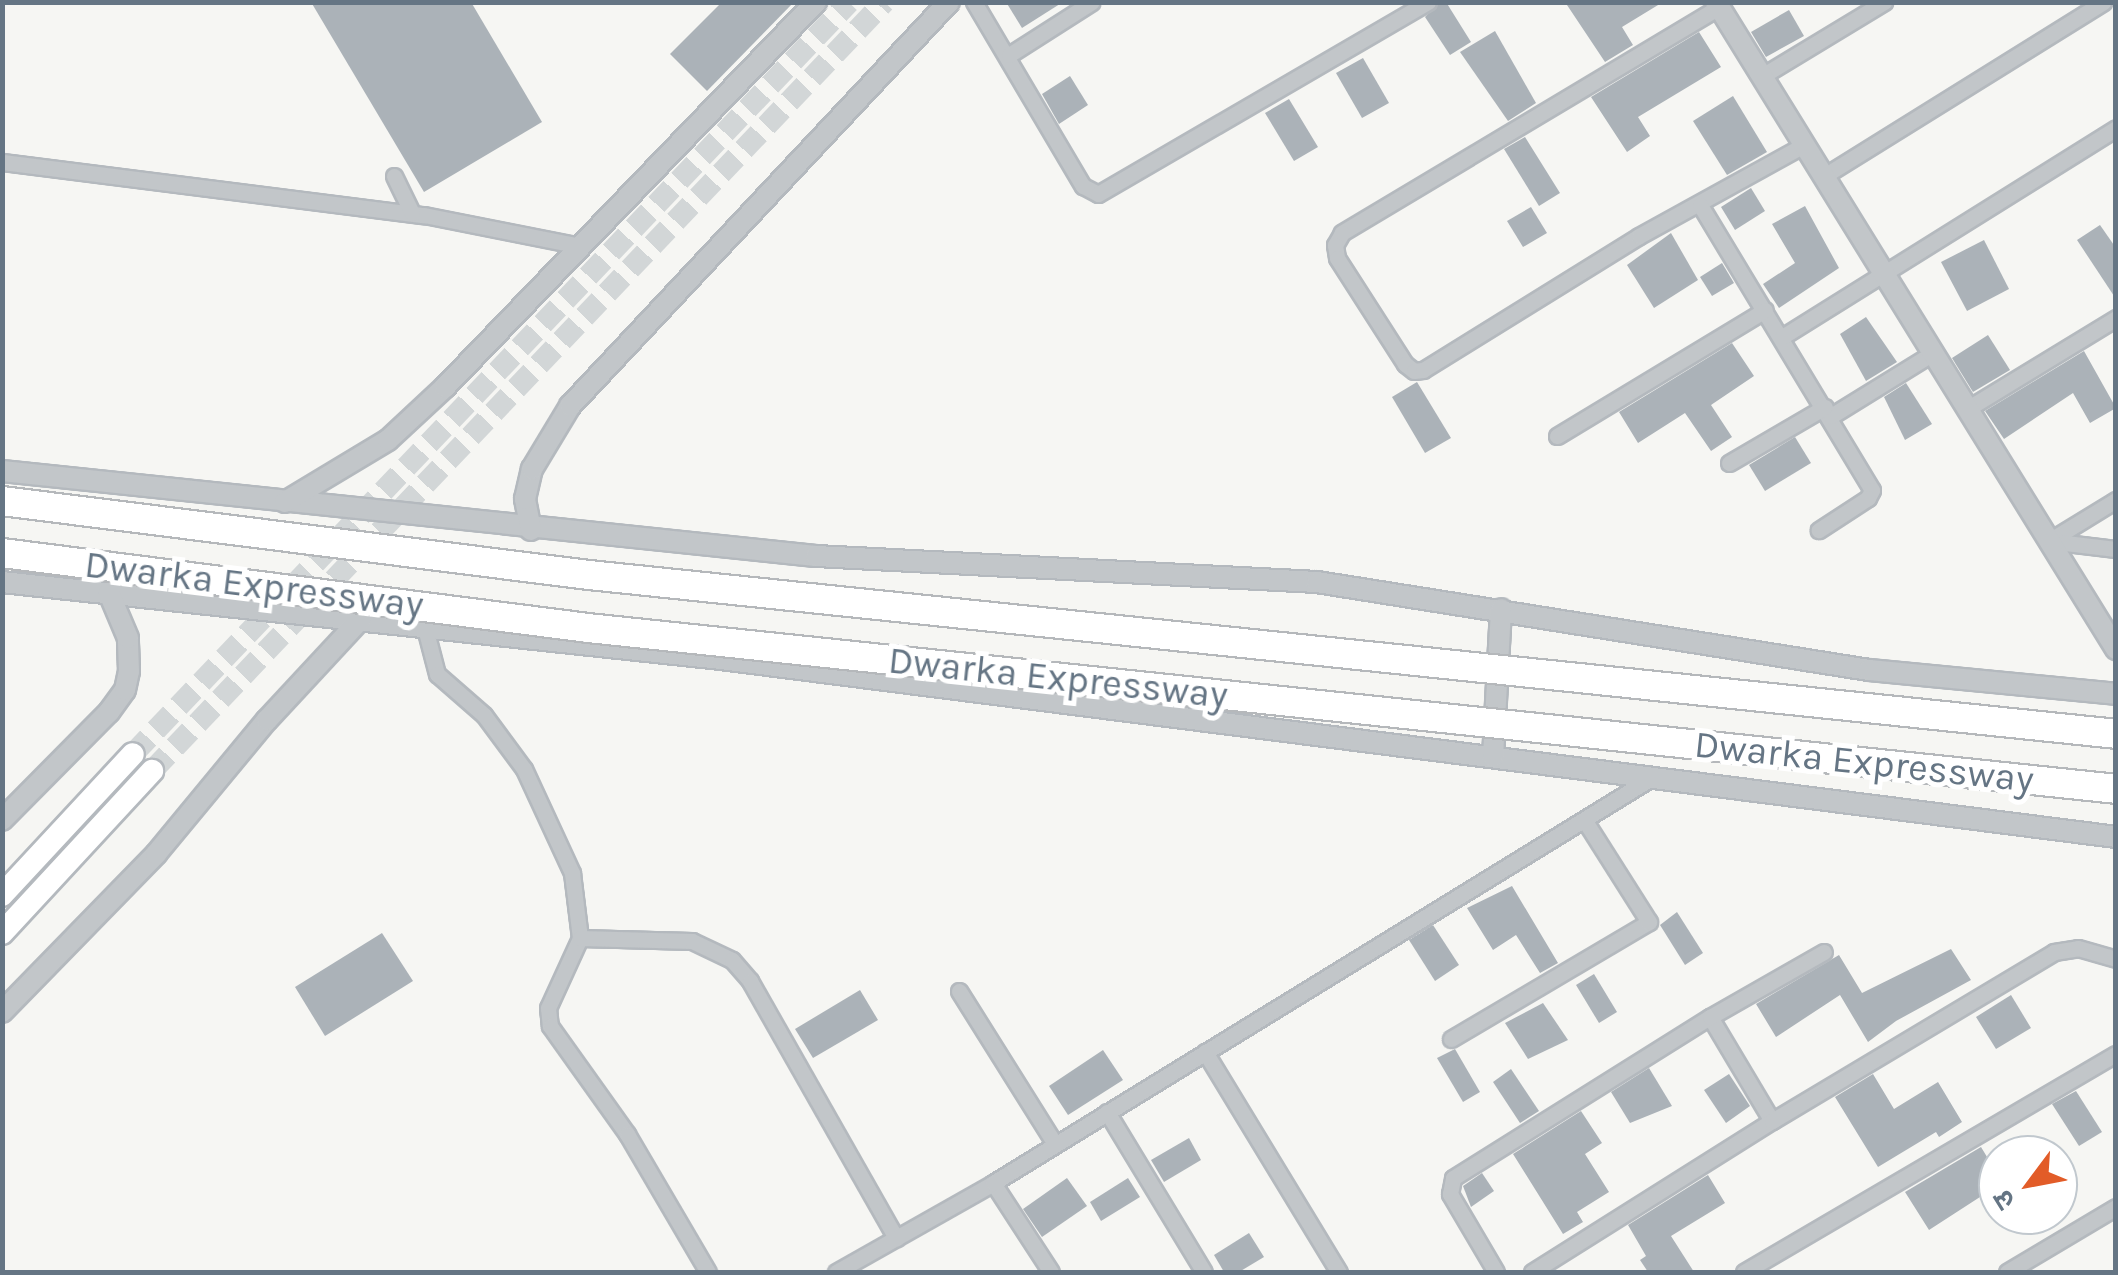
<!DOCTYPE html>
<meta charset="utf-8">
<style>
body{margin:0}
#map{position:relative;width:2118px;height:1275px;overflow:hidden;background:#f6f6f3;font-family:Karla,"Noto Sans Devanagari",sans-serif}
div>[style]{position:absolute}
.building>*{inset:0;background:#abb2b8}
.secondary-tunnel>*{height:22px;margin-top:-11px;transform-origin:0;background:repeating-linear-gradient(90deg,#d2d6d7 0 22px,transparent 0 33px)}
.roads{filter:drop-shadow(2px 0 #b4b9be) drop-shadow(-2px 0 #b4b9be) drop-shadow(0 2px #b4b9be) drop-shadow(0 -2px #b4b9be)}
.minor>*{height:15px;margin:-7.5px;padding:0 7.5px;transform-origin:7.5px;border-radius:7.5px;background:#c2c6c9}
.tertiary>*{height:20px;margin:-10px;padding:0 10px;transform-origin:10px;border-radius:10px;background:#c2c6c9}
.secondary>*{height:22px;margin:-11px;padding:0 11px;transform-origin:11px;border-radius:11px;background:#fff}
.bridges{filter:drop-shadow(2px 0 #b5b8bb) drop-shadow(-2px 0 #b5b8bb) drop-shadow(0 2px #b5b8bb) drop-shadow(0 -2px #b5b8bb)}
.trunk-bridge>*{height:28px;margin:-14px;padding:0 14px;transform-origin:14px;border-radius:14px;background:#fff}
span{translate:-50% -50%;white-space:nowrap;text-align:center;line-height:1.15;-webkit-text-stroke:10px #fff;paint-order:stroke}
.street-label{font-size:38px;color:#657584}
.frame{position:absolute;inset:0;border:5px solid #657584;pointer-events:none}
.north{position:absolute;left:1978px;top:1135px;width:100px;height:100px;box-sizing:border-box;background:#fff;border:2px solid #c1c8ce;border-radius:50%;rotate:238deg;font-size:28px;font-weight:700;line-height:40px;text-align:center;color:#657584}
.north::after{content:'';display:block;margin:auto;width:35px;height:45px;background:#e25c28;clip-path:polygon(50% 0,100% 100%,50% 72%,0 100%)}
</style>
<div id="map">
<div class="building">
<div style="clip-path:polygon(311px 2px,471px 2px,542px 122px,424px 192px)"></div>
<div style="clip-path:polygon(722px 2px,794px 2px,707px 91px,670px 54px)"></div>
<div style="clip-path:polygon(1006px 2px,1063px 2px,1022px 28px)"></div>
<div style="clip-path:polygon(1439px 2px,1446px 2px,1471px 42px,1450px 55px,1425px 17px)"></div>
<div style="clip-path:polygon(1565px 2px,1663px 2px,1622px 27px,1633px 45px,1605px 62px)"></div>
<div style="clip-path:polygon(1789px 10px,1804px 36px,1766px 57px,1751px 32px)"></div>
<div style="clip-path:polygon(1495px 31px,1536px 103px,1508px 121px,1460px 52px)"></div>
<div style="clip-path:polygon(1699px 32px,1721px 67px,1638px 117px,1650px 136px,1627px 152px,1591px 97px)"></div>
<div style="clip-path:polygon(1363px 58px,1389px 103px,1362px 118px,1336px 73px)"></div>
<div style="clip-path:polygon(1070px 76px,1088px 105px,1059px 124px,1042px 94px)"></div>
<div style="clip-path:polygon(1733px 96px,1767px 152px,1727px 175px,1693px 121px)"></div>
<div style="clip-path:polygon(1289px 99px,1318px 147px,1294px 161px,1265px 113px)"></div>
<div style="clip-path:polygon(1525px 137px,1560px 193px,1539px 206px,1504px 149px)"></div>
<div style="clip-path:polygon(1751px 188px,1765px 211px,1735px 230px,1721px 207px)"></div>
<div style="clip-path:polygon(1805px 206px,1839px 268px,1779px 308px,1763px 284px,1795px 263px,1772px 224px)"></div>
<div style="clip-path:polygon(1531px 207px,1547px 233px,1523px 247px,1507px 221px)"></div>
<div style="clip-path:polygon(2100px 225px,2116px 248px,2116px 299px,2077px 240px)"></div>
<div style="clip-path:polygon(1671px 233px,1698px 280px,1654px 308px,1627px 265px)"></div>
<div style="clip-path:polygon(1984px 240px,2009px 289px,1967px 311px,1941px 262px)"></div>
<div style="clip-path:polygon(1722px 263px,1734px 283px,1712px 296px,1700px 277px)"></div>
<div style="clip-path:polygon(1866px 317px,1897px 362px,1866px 381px,1840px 334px)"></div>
<div style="clip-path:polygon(1988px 335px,2010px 370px,1973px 392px,1952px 358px)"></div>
<div style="clip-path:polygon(1732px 343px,1754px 376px,1711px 405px,1732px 437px,1711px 451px,1685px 413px,1638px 443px,1619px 412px)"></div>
<div style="clip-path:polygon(2084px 351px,2116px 408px,2090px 423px,2073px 393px,2004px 439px,1985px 411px)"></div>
<div style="clip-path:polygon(1417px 382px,1451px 438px,1425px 453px,1392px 397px)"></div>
<div style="clip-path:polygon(1906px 383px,1932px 424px,1905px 440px,1884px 397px)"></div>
<div style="clip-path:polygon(1795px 437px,1811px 463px,1765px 491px,1749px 465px)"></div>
<div style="clip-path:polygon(1512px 886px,1558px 963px,1540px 973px,1516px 935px,1493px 950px,1467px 908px)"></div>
<div style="clip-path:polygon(1677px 912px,1703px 953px,1685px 965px,1660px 925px)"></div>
<div style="clip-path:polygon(1433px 925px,1459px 965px,1435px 981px,1409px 940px)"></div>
<div style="clip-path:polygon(382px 933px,413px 981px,325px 1036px,295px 987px)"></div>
<div style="clip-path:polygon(1951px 949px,1971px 980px,1896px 1021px,1868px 1042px,1840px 995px,1776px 1037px,1756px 1004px,1839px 955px,1862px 993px)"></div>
<div style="clip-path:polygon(1594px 974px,1617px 1012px,1599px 1023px,1576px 985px)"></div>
<div style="clip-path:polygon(860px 990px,878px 1020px,813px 1058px,795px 1029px)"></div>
<div style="clip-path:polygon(2011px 995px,2031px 1028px,1996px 1049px,1976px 1017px)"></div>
<div style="clip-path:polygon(1543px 1003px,1568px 1040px,1528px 1059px,1505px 1023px)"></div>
<div style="clip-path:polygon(1455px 1049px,1480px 1092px,1463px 1102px,1437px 1058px)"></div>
<div style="clip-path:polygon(1103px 1050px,1123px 1080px,1068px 1115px,1049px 1086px)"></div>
<div style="clip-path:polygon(1649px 1068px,1672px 1106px,1630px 1123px,1611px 1092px)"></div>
<div style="clip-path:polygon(1511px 1069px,1539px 1111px,1520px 1123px,1493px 1082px)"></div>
<div style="clip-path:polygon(1729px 1074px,1750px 1106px,1726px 1123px,1704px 1090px)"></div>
<div style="clip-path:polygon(1873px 1074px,1894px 1109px,1938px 1082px,1962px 1122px,1939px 1137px,1936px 1132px,1878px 1167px,1835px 1097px)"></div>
<div style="clip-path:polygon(2076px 1091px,2102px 1132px,2079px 1146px,2052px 1104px)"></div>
<div style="clip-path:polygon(1581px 1111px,1602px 1143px,1585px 1154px,1609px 1192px,1577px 1212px,1583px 1222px,1563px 1234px,1513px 1154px)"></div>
<div style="clip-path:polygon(1189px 1138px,1201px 1160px,1164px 1182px,1151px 1160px)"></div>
<div style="clip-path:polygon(1981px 1147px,1998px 1175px,1998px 1196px,1984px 1205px,1980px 1197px,1929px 1230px,1905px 1192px)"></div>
<div style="clip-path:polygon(1482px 1173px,1494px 1191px,1471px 1207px,1463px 1186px)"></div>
<div style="clip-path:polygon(1708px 1175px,1725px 1203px,1671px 1236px,1694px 1272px,1648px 1272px,1640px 1260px,1646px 1256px,1628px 1225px)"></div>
<div style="clip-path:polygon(1067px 1178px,1087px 1206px,1042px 1237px,1023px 1209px)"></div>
<div style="clip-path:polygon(1128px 1178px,1140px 1197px,1101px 1221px,1090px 1202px)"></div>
<div style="clip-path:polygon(1249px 1233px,1264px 1257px,1239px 1272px,1224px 1272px,1214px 1255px)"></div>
</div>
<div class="secondary-tunnel">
<div style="left:133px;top:754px;width:1038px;rotate:-46.4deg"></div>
<div style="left:152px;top:771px;width:1062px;rotate:-46.41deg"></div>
</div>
<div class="roads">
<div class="minor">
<div style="left:974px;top:2px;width:214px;rotate:59.4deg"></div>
<div style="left:1083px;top:186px;width:17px;rotate:28deg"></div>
<div style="left:1098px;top:194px;width:382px;rotate:-30.2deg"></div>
<div style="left:1719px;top:7px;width:440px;rotate:149.1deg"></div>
<div style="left:1342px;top:233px;width:14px;rotate:120deg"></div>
<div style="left:1335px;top:245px;width:13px;rotate:81deg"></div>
<div style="left:1337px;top:258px;width:126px;rotate:57.3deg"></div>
<div style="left:1405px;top:364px;width:11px;rotate:38deg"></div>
<div style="left:1414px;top:371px;width:9px;rotate:-6deg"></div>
<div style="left:1423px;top:370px;width:254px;rotate:-31.8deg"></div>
<div style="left:1639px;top:236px;width:188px;rotate:-28.9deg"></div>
<div style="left:1009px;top:55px;width:98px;rotate:-32.6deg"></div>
<div style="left:1762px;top:76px;width:143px;rotate:-31.2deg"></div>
<div style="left:2px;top:162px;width:425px;rotate:7.2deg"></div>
<div style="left:424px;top:215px;width:160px;rotate:11.2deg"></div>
<div style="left:394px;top:176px;width:41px;rotate:64.1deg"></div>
<div style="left:1824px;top:176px;width:329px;rotate:-31.9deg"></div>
<div style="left:1700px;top:205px;width:333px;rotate:58.9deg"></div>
<div style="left:1872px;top:490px;width:9px;rotate:117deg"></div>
<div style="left:1868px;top:498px;width:59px;rotate:146.9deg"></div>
<div style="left:1782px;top:337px;width:394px;rotate:-32deg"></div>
<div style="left:1967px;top:409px;width:175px;rotate:-31.4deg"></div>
<div style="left:1831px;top:416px;width:120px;rotate:-31.7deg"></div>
<div style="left:1557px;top:436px;width:243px;rotate:-31.2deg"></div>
<div style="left:1729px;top:463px;width:111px;rotate:-30.3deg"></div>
<div style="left:2049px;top:541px;width:79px;rotate:-31.5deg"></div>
<div style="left:2049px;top:541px;width:67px;rotate:6.8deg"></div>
<div style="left:425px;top:628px;width:48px;rotate:75.4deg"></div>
<div style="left:437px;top:674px;width:62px;rotate:41.1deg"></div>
<div style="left:484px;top:715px;width:67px;rotate:53.5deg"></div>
<div style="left:524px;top:769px;width:115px;rotate:65.2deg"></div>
<div style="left:572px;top:873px;width:65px;rotate:83deg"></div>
<div style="left:580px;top:938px;width:77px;rotate:114.6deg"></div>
<div style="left:548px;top:1008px;width:18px;rotate:84deg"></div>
<div style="left:550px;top:1026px;width:133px;rotate:54.5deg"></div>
<div style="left:627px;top:1134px;width:160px;rotate:59.6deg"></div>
<div style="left:580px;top:938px;width:112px;rotate:1.5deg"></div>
<div style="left:692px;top:941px;width:44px;rotate:25.4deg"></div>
<div style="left:732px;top:960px;width:28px;rotate:49deg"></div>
<div style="left:750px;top:981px;width:296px;rotate:60.4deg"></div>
<div style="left:959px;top:991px;width:181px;rotate:57.9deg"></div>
<div style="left:1710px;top:1017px;width:121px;rotate:59.2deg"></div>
<div style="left:1451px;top:1039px;width:230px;rotate:-30.6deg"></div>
<div style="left:1649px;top:922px;width:120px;rotate:-122.4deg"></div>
<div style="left:1205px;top:1052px;width:258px;rotate:58.7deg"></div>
<div style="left:1107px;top:1112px;width:187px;rotate:58.8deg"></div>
<div style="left:993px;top:1183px;width:106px;rotate:56.9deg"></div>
<div style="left:836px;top:1272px;width:180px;rotate:-29.5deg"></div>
<div style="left:993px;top:1183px;width:775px;rotate:-31.6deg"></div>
<div style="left:1496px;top:1272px;width:91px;rotate:-120.5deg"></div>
<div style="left:1450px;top:1194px;width:16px;rotate:-79deg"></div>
<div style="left:1453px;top:1178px;width:303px;rotate:-32.1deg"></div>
<div style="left:1710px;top:1017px;width:131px;rotate:-29.7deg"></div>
<div style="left:1532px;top:1272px;width:284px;rotate:-32.2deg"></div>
<div style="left:1772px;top:1121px;width:329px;rotate:-30.9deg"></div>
<div style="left:2054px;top:952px;width:24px;rotate:-9deg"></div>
<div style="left:2078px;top:948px;width:40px;rotate:16deg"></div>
<div style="left:1744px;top:1272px;width:431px;rotate:-30.4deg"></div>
<div style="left:2007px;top:1272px;width:127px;rotate:-30.8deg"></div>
</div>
<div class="tertiary">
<div style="left:1716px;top:2px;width:761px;rotate:58.27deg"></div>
<div style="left:2px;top:471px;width:818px;rotate:5.96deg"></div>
<div style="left:816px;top:556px;width:502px;rotate:2.97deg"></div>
<div style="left:1317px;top:582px;width:559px;rotate:9.06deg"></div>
<div style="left:1869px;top:670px;width:248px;rotate:5.5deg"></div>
<div style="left:285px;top:502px;width:120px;rotate:-31deg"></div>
<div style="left:388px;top:440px;width:78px;rotate:-42.9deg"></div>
<div style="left:445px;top:387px;width:535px;rotate:-46.06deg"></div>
<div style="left:531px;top:530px;width:32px;rotate:-101deg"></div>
<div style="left:525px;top:499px;width:31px;rotate:-77deg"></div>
<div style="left:532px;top:469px;width:74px;rotate:-58.9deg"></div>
<div style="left:570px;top:406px;width:554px;rotate:-46.83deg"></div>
<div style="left:2px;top:582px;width:723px;rotate:6.11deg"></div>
<div style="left:721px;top:659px;width:1406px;rotate:7.27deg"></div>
<div style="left:1493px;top:757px;width:148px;rotate:-86.9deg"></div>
<div style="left:2px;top:820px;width:152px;rotate:-45.3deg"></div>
<div style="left:109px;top:712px;width:27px;rotate:-54deg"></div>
<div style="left:125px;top:690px;width:19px;rotate:-78deg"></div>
<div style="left:129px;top:671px;width:33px;rotate:-92deg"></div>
<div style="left:128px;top:638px;width:49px;rotate:-112.9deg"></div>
<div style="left:2px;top:1012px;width:221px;rotate:-45.7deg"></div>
<div style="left:156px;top:854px;width:174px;rotate:-50.4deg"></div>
<div style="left:267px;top:720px;width:137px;rotate:-47.1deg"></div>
</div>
<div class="secondary">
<div style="left:2px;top:895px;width:192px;rotate:-47.1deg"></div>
<div style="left:2px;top:933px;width:221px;rotate:-47.2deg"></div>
</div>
</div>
<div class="bridges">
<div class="trunk-bridge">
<div style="left:2px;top:501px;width:592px;rotate:7.19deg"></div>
<div style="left:589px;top:575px;width:1535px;rotate:5.94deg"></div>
<div style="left:2px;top:553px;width:591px;rotate:7.29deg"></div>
<div style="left:588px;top:628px;width:1536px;rotate:6.01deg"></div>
</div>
</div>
<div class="street-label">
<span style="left:254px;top:585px;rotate:7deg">Dwarka Expressway</span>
<span style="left:1058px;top:678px;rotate:6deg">Dwarka Expressway</span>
<span style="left:1864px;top:762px;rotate:6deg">Dwarka Expressway</span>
</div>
<div class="frame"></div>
<div class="north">उ</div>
</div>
